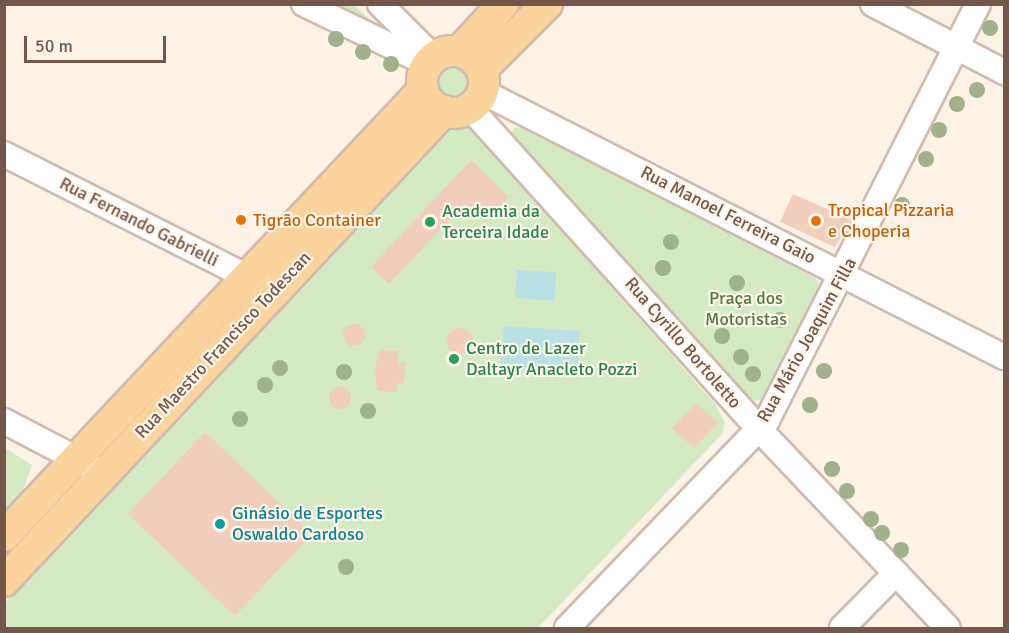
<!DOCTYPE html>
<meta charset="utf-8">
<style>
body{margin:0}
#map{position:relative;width:1009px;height:633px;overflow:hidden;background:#fcf2e5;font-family:Signika,sans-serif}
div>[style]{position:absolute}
.green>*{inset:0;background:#d4eac3}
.round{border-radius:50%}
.water>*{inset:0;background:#b9e1e6}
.building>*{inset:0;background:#f2cfbc}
.roads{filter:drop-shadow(2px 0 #d0bbae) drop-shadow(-2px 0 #d0bbae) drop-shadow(0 2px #d0bbae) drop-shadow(0 -2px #d0bbae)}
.minor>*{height:24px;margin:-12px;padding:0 12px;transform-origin:12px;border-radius:12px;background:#fff}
.major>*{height:30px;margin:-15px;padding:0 15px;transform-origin:15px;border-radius:15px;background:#fbd49d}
.major>.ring{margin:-15px;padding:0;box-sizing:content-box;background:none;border:30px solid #fbd49d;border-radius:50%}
.trees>*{width:16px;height:16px;margin:-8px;border-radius:50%;background:#a0b18b}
.dots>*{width:16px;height:16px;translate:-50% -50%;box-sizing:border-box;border:3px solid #fff6eb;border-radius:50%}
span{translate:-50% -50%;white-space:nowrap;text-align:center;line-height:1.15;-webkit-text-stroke:4.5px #fff6eb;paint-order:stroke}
.food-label{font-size:18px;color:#c56008}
.left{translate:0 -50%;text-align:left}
.leisure-label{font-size:18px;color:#27864d}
.street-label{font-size:18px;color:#75574a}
.park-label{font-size:18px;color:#557b42}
.culture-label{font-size:18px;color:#0d838f}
.frame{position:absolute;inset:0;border:6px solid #75574a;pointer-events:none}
.scale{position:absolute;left:24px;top:36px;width:142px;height:27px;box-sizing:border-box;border:3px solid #75574a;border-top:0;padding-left:8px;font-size:18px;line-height:21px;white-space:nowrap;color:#75574a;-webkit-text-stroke:4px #fff6eb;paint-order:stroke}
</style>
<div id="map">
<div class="green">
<div style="clip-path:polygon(325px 5px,354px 5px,368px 18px,365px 24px)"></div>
<div class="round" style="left:432px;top:61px;width:42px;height:42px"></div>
<div style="clip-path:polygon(460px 124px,471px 130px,716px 405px,725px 423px,722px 434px,538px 628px,5px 628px,4px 604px,397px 180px,449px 126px)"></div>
<div style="clip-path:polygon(528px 127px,815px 278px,823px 289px,763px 401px,750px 399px,511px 136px,514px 128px)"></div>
<div style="clip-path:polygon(5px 448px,32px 465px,23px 490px,5px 512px)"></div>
</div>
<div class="water">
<div style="clip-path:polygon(517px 270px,556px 272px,555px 301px,515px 298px)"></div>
<div style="clip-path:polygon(504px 326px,580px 331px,577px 376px,500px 370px)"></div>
</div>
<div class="building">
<div style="clip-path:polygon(471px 160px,509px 197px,486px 222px,465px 203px,389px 284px,371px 267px)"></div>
<div style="clip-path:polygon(793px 194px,852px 220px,835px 247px,780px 222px)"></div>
<div class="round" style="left:343px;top:324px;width:22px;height:22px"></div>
<div class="round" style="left:447px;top:328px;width:26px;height:26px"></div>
<div style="clip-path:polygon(379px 350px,398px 351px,398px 363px,405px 363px,404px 383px,397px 383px,396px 392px,377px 391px,375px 371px)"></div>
<div class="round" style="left:329px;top:387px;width:22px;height:22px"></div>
<div style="clip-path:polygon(696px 403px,718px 423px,694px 448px,672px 428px)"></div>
<div style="clip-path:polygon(205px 432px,312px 534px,235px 616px,128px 514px)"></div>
</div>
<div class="roads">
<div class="minor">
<div style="left:304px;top:4px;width:138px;rotate:25.8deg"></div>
<div style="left:380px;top:4px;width:76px;rotate:45deg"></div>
<div style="left:873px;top:4px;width:148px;rotate:27.4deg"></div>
<div style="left:483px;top:92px;width:585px;rotate:26.96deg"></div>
<div style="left:470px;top:108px;width:432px;rotate:48deg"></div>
<div style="left:759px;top:429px;width:274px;rotate:46.5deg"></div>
<div style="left:4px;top:154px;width:288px;rotate:26.8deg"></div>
<div style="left:4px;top:421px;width:97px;rotate:27.6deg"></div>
<div style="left:567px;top:628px;width:289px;rotate:-46.1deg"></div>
<div style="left:767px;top:420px;width:466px;rotate:-63.1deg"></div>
<div style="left:842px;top:628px;width:77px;rotate:-45.5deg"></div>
</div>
<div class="major">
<div style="left:460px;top:51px;width:64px;rotate:-47.5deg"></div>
<div class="ring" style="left:422px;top:51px;width:32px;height:32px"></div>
<div style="left:482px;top:69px;width:92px;rotate:-45deg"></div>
<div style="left:4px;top:536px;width:612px;rotate:-46.79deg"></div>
<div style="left:4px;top:581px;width:644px;rotate:-46.89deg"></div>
</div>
</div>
<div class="trees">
<div style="left:990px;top:28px"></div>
<div style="left:336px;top:39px"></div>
<div style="left:363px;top:52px"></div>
<div style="left:391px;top:64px"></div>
<div style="left:977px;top:90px"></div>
<div style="left:957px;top:104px"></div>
<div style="left:939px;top:130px"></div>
<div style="left:926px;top:159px"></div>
<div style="left:902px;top:205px"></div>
<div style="left:671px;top:242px"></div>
<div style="left:663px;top:268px"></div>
<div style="left:737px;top:283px"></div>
<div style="left:780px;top:320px"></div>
<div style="left:722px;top:336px"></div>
<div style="left:741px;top:357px"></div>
<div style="left:280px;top:368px"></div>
<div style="left:824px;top:371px"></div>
<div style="left:344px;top:372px"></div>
<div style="left:753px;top:374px"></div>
<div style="left:265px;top:385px"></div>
<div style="left:810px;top:405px"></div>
<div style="left:368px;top:411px"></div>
<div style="left:240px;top:419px"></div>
<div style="left:832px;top:469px"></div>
<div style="left:847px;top:491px"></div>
<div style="left:871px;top:519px"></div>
<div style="left:882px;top:533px"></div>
<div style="left:901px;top:550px"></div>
<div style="left:346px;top:567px"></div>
</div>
<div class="dots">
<div style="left:241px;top:220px;background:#e8710a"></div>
<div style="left:816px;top:221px;background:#e8710a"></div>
<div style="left:430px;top:222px;background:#2e9e5b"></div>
<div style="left:454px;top:359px;background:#2e9e5b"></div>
<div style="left:220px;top:524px;background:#0f9aa8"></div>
</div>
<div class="food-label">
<span class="left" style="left:828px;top:221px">Tropical Pizzaria<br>e Choperia</span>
<span class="left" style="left:253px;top:220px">Tigrão Container</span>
</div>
<div class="leisure-label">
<span class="left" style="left:442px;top:222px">Academia da<br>Terceira Idade</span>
<span class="left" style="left:466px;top:359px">Centro de Lazer<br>Daltayr Anacleto Pozzi</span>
</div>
<div class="street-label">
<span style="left:728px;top:215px;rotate:27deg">Rua Manoel Ferreira Gaio</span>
<span style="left:139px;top:222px;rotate:27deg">Rua Fernando Gabrielli</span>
<span style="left:807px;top:340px;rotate:-61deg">Rua Mário Joaquim Filla</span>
<span style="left:683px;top:343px;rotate:49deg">Rua Cyrillo Bortoletto</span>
<span style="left:223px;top:345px;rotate:-47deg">Rua Maestro Francisco Todescan</span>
</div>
<div class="park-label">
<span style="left:746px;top:309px">Praça dos<br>Motoristas</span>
</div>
<div class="culture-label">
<span class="left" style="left:232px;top:524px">Ginásio de Esportes<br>Oswaldo Cardoso</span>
</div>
<div class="frame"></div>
<div class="scale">50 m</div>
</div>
